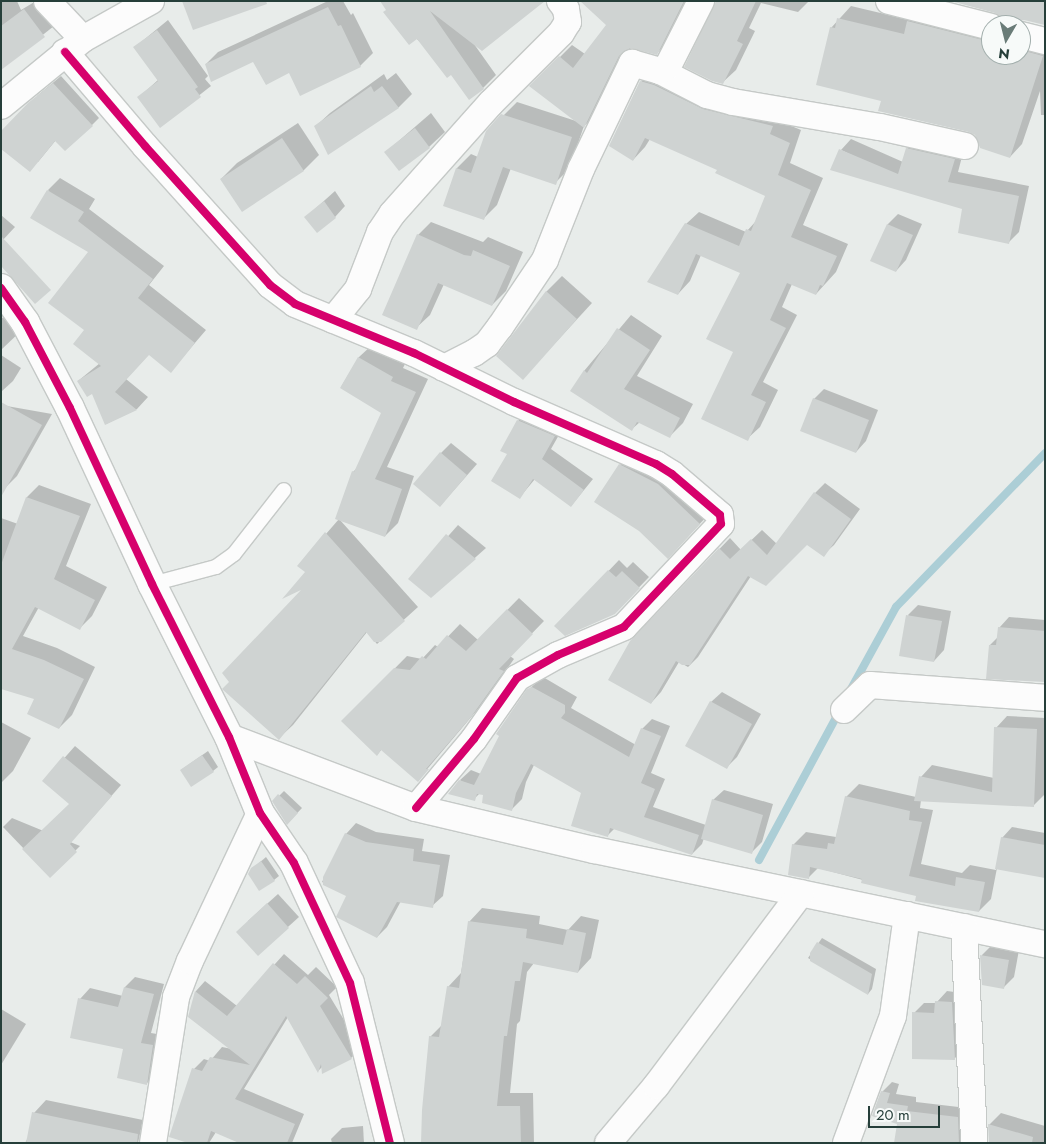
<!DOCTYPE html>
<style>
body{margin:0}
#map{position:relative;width:1046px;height:1144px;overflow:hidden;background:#e8ecea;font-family:Jost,sans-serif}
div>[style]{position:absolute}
.shadow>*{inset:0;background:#0003}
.stream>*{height:8px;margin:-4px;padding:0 4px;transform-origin:4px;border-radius:4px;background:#acced6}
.building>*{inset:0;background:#cfd3d2}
.roads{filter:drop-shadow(1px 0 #c5c9c7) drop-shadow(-1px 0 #c5c9c7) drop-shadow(0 1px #c5c9c7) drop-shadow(0 -1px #c5c9c7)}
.lane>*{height:14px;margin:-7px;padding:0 7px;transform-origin:7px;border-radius:7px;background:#fcfcfc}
.street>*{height:26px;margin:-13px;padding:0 13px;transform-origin:13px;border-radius:13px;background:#fcfcfc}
.secondary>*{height:28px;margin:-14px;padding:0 14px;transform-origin:14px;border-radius:14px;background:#fcfcfc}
.cycleway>*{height:8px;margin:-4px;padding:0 4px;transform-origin:4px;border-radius:4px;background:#d6006c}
span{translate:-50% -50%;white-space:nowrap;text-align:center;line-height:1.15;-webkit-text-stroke:4px #f7faf9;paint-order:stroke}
.frame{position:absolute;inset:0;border:2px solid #263f3a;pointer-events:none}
.north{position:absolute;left:981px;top:15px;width:50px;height:50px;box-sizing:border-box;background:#f7faf9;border:1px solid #a3afad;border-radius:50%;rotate:188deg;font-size:14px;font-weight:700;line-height:20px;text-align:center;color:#263f3a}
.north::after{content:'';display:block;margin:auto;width:18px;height:22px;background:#6a7c78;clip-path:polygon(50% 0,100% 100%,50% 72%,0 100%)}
.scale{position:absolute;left:868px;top:1106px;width:72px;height:22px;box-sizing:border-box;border:2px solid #263f3a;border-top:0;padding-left:6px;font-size:15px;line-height:18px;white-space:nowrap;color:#263f3a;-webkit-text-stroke:4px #f7faf9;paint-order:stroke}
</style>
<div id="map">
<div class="shadow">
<div style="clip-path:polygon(1px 1px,17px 1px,21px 10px,36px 1px,54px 26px,1px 68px)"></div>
<div style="clip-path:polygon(328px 1px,343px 1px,351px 15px,353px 13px,373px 53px,360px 66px,300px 94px,289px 71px,254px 60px,206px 64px,218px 52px)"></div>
<div style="clip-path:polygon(545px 1px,474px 44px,496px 75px,483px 88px,452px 73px,387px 10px)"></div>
<div style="clip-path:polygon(583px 1px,689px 1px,670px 40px,657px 53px,636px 47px,629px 49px,597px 114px,584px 126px,569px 169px,555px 183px,511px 168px,497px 205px,483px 219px,444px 205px,457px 168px,471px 154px,478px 157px,487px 132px,517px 102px,576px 121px,531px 86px,572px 45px,585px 54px,607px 25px)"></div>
<div style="clip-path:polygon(717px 1px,809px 1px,798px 12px,761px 3px,749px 28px,755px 31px,736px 70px,723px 82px)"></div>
<div style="clip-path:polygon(851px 6px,910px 20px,991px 27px,991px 55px,1021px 55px,1021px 29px,1045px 41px,1045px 115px,1041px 115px,1040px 91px,1022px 144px,1010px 157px,976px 134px,882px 100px,831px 28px)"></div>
<div style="clip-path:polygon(1002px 15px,1024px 19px,1019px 19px,1019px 25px,1007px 25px)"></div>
<div style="clip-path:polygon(168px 20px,208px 76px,205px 79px,211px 86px,160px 126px,139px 97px,158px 80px,135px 47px)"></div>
<div style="clip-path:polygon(654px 69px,801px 130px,790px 163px,823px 178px,803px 225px,848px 244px,836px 272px,816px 294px,792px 284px,782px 307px,797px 315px,763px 382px,778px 390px,760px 427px,747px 439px,734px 352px,742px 273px,701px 255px,690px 281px,678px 294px,686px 224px,699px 212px,746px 232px,757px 220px,767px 196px,718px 169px,650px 139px,645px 147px,633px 160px,641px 82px)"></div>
<div style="clip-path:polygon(396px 73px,412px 94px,399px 107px,329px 153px,316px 126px,330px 113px,384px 74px,387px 80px)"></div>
<div style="clip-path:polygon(61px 76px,99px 118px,92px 125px,56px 140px,38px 162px,37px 96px)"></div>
<div style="clip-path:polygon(431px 113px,445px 132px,429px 147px,386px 152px)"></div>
<div style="clip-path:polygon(298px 123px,319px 155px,304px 170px,242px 211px,221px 179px,237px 163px)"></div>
<div style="clip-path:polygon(917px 138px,964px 149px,958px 172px,1029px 186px,1019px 232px,1009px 242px,964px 208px,841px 150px,851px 139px,903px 162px,907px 149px)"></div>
<div style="clip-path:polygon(60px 178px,95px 199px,89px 209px,164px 266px,149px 285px,206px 330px,171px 371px,149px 354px,126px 379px,148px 397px,137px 409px,106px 424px,92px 392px,78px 381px,100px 363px,86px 329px,90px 252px,48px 190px)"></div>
<div style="clip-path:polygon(335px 191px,345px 206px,335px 217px,306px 217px)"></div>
<div style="clip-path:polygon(898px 214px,922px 224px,906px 260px,896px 271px,872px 260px,888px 224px)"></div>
<div style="clip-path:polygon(1px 215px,15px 227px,1px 242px)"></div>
<div style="clip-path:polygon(431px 222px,483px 242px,488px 237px,523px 252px,506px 291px,492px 305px,444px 284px,430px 315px,416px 328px,418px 235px)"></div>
<div style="clip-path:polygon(562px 276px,592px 303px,523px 378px,546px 292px)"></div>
<div style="clip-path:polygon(6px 315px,22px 330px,1px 350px,1px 319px)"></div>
<div style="clip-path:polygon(631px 315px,662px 336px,637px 376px,693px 404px,683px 423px,670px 436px,640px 422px,632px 429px,584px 371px)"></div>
<div style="clip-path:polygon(372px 345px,405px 364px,403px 368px,428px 379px,387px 467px,414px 476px,398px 523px,385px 536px,340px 520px,418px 607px,377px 644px,367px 632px,293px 725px,279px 738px,306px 586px,306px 571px,299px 565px,339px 519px,353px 472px,357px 468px,383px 413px,341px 387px,359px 357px)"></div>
<div style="clip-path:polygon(1px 355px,21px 368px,13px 381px,1px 392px)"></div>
<div style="clip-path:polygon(824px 389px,878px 410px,866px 441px,856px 452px,814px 399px)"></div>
<div style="clip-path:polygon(1px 405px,52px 414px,17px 476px,5px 488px)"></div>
<div style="clip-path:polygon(529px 410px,564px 426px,551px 449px,593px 479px,571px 506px,535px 479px,520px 497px,509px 454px,518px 421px)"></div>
<div style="clip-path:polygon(451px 443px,477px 464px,440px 506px,441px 453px)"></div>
<div style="clip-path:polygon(630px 455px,710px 513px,678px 547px,620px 465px)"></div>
<div style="clip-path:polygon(825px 483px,860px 509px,834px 545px,823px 555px,807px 543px,751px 576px,698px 657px,688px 667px,679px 662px,661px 692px,651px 703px,631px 641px,730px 538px,741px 550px,762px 530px,777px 544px,815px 493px)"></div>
<div style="clip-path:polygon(39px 485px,91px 504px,66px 566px,107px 587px,92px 616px,80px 628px,39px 607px,23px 636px,57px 648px,95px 667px,72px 715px,59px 728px,36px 698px,1px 687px,1px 518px,18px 524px,27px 497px)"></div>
<div style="clip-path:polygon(458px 525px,486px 548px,431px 597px,410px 579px)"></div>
<div style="clip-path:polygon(619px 560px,627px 568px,633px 562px,649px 577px,625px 602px,556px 626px)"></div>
<div style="clip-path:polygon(519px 598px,544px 621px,510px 656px,514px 659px,483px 703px,418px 780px,382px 749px,377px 755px,343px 721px,407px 656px,422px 659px,435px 645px,438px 647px,460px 624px,478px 640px)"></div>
<div style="clip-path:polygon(918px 605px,951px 611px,944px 650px,934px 661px,908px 615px)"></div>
<div style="clip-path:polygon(1009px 617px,1045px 620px,1045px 680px,990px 645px,998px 637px,999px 628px)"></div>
<div style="clip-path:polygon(543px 677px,577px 697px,571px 708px,636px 745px,642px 729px,652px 719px,670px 726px,651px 773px,665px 779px,653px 807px,706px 825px,713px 800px,724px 790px,773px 804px,762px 842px,751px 853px,704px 838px,702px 844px,692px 854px,615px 828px,608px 835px,582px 792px,534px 765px,526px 782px,522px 799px,512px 809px,485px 794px,480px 793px,474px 799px,460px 780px,471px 770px,481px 774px,528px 690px)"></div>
<div style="clip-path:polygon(722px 692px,761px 714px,737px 757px,727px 767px,711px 702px)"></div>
<div style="clip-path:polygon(1007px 716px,1045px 718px,1045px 794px,1034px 805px,921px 800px,920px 808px,933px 810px,921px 864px,962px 873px,970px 865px,996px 870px,1002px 838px,1012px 827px,1045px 833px,1045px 876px,997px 868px,991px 899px,979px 911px,818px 868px,808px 878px,793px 845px,806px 832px,836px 837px,846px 797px,859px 784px,916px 797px,921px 777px,932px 765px,994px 778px,996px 728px)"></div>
<div style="clip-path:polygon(1px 722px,31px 738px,13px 771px,1px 783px)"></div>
<div style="clip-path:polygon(75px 746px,121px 785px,79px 833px,70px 803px,44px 781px)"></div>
<div style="clip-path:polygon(208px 751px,218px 767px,213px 771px,181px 770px)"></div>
<div style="clip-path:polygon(284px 791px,302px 808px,288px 823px,274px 801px)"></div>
<div style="clip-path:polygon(12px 818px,80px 846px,50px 876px,3px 827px)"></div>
<div style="clip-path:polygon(356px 823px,376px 832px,424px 839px,422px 851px,450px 855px,443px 896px,432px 906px,401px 901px,387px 927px,377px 937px,347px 895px,322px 882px,346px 834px)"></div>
<div style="clip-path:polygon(266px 857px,279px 876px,274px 880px,252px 869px)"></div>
<div style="clip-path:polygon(278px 894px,299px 917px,258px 954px,248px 921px)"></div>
<div style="clip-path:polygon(482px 908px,540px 916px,539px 924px,568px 930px,581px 916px,599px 920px,591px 958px,578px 972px,534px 963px,527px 972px,520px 1021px,517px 1024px,510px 1093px,533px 1093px,534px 1143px,422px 1143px,430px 1037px,443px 1024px,448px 987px,461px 973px,469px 922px)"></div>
<div style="clip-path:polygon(822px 938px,876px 969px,872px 989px,868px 994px,808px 958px)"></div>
<div style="clip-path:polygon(992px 945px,1019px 950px,1014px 977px,1003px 988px,983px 984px,982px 955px)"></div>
<div style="clip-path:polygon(284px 954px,308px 975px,316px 967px,337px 987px,329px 995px,361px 1048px,351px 1058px,323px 1066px,318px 1071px,288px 1017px,244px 1089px,304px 1114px,292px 1143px,242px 1143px,216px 1132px,209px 1143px,192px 1143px,194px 1069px,204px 1059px,210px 1061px,222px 1047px,232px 1049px,189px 1017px,196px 991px,205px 981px,237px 1006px)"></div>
<div style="clip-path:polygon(135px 977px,164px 984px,151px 1033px,163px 1035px,157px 1073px,147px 1083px,125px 1048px,80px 999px,90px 988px,123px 996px,125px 987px)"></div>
<div style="clip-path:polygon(947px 991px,962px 993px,964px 1049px,954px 1059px,914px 1013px,924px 1003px,936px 1003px)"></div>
<div style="clip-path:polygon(1px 1009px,26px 1024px,1px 1065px)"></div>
<div style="clip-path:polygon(892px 1082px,899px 1084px,896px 1094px,916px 1097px,916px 1102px,967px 1108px,966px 1143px,895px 1143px,899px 1123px,873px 1116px,882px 1092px)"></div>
<div style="clip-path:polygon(46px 1100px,143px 1120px,138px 1143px,25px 1143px,29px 1136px,34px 1113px)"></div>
<div style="clip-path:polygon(1001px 1113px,1045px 1126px,1045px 1143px,990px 1143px,989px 1125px)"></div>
<div style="clip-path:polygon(363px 1126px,364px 1143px,332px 1143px,331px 1139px,342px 1128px)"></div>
</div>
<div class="stream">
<div style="left:851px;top:689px;width:94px;rotate:-61.2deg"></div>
<div style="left:896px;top:607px;width:214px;rotate:-45.9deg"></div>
<div style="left:759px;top:860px;width:170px;rotate:-61.6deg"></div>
</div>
<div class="building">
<div style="clip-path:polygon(182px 1px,266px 1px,267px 4px,193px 30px)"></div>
<div style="clip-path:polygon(380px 1px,545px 1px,482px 51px,430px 11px,484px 89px,469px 100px,451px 75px,447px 78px,417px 39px,409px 45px,383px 12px,386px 10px)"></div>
<div style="clip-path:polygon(580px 1px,684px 1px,657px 55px,630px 48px,619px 56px,584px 128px,529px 86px,559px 56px,573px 68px,606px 25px)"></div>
<div style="clip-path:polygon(716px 1px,756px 1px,737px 41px,743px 44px,723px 84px,712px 81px,684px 67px)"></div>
<div style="clip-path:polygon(951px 1px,1045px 1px,1045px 25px,1024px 20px,1006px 25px,1002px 17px,995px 13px)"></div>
<div style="clip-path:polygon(328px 7px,338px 26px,341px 25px,361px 67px,300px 96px,289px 73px,266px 85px,253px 62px,211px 82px,205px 64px)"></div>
<div style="clip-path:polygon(24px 9px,45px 37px,1px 70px,1px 26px)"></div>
<div style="clip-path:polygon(837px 18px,904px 34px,907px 21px,991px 42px,991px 55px,1021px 55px,1021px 50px,1043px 56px,1010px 158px,980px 148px,975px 135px,969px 132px,878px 111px,881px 101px,816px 85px,830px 27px,835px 28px)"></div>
<div style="clip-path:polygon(157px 30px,198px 87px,195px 89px,201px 97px,160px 128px,137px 97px,158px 81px,133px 47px)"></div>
<div style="clip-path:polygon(640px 81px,654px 85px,703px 109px,773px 126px,770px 134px,790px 143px,778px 175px,811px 190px,791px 237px,837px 256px,823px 286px,820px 285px,816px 295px,787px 283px,770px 320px,786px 328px,751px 395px,766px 402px,748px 441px,701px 419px,733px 352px,706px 339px,740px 273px,696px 254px,678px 295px,647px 282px,685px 223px,739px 246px,746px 229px,751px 231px,765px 196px,715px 173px,717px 170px,645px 138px,633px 161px,609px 146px)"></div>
<div style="clip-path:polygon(53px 83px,93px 126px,65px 151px,55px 141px,30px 172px,1px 149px,1px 131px,28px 103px)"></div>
<div style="clip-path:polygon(371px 86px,374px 92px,382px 86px,399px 108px,328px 155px,314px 126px)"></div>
<div style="clip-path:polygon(501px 114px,572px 137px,556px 185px,503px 167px,484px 220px,443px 206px,456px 168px,471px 173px,486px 131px)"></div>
<div style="clip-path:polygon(415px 128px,430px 148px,399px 171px,384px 152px)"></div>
<div style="clip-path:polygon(282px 138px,304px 171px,242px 212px,220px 179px)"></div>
<div style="clip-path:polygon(906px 148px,955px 159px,948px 182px,1019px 196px,1009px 244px,958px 233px,962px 209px,830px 170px,839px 149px,898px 174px)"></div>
<div style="clip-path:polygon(47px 190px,84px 212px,78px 221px,153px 279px,138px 298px,195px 343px,171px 373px,149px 355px,115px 392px,137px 410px,105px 425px,92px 394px,87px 397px,77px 381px,101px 366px,73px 344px,84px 330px,48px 303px,88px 252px,30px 218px)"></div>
<div style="clip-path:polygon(324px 201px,336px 218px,317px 233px,304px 217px)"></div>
<div style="clip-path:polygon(887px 224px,913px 235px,896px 272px,870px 261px)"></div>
<div style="clip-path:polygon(417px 234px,464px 255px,471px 256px,473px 250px,510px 266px,492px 306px,438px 283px,417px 330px,382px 315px)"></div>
<div style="clip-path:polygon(1px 236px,51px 290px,35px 304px,1px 266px)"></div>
<div style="clip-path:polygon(546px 291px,577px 319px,523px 380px,496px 356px)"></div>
<div style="clip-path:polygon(617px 328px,650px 350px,624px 389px,680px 418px,670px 438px,637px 422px,632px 431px,570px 391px,584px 370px,587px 373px)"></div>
<div style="clip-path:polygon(358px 357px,393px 377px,391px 381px,416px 392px,375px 479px,402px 489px,385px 537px,335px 519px,352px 471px,354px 472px,381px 413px,340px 388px)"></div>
<div style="clip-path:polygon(813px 398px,869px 420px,856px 453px,800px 431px)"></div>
<div style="clip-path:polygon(1px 402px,42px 425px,1px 497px)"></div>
<div style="clip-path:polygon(517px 420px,555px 436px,542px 459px,584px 490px,571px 507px,533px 479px,520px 499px,491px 481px,507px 454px,500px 451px)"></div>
<div style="clip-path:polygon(440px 452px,467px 475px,440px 507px,413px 484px)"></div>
<div style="clip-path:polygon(619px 464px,658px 484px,700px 524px,668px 559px,639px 531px,594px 502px)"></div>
<div style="clip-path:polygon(814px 492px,851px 519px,824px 557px,807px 545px,766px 586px,748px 576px,690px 665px,682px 665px,676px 661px,651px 704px,608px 680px,630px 641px,719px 548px,730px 559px,751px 539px,767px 555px)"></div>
<div style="clip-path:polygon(26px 497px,80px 516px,54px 579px,95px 600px,80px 630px,35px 607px,12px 649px,44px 660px,84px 679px,59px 729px,27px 714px,34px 699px,1px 689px,1px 565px)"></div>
<div style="clip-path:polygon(325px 532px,405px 621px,381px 642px,374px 642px,366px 632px,279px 740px,222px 689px,229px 682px,222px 673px,301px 590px,282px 599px,305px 572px,297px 566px)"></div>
<div style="clip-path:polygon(446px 534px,476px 559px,431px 598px,408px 579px)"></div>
<div style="clip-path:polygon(608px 570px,616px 577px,622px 571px,640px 588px,615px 614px,565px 636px,554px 626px)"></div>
<div style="clip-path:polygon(507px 609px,533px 634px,499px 669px,504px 671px,471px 717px,426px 769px,429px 769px,418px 782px,381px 750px,377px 756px,341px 721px,394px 668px,410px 670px,422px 656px,426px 659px,447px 635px,466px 651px)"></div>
<div style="clip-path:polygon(906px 615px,942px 621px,934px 662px,899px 656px)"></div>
<div style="clip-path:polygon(998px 627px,1045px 631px,1045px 682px,986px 679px,989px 645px,996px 645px)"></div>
<div style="clip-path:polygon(532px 687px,565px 705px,565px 713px,561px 718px,629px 757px,641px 728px,661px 736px,641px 783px,655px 789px,644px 817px,699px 835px,692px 855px,610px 828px,608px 837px,571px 826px,581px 793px,531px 764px,516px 793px,512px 811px,482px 803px,483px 795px,477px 794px,475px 801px,448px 794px,459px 780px,474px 785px,499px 736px,496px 734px,527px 689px)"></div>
<div style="clip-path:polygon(710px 701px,752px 724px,727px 769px,685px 746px)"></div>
<div style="clip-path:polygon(994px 727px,1037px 729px,1034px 807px,914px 801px,919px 776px,992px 792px)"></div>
<div style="clip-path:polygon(202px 755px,214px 772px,191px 787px,180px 770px)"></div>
<div style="clip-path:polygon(63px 756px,112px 796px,70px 844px,77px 852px,50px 878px,22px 849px,69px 804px,42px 781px)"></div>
<div style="clip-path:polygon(278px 794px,298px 813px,287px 825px,272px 801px)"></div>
<div style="clip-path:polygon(845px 796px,910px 811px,909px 820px,922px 822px,909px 876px,955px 886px,956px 877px,985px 882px,979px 912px,915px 901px,916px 896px,861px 883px,862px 879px,810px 867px,809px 879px,788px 875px,792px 844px,827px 849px,828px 843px,834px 844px)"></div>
<div style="clip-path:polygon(712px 799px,763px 815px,752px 854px,701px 839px)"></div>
<div style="clip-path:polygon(345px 833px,366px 842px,414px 849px,413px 861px,440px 865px,433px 908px,397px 902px,377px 938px,336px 917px,346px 896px,323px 885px,323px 877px)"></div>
<div style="clip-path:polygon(1001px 837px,1045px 845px,1045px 878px,995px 869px)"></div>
<div style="clip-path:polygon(261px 861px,275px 881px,259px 891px,248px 874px,251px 868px)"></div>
<div style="clip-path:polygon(267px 903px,289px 928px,258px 956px,236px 932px)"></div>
<div style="clip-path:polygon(468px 921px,527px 929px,526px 938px,563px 945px,567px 929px,586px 933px,578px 973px,523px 962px,520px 981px,515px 981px,507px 1036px,504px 1036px,497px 1106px,520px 1106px,521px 1143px,421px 1143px,422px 1110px,429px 1036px,439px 1037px,447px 986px,459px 988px)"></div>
<div style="clip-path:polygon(817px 942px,872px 974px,868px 995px,810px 961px,810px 953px)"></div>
<div style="clip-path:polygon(980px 955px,1009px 960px,1004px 989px,982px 985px)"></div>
<div style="clip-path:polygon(273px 963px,297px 984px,305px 976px,328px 998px,320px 1006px,352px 1059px,322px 1074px,321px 1064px,318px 1073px,286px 1016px,235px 1099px,295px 1124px,287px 1143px,239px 1143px,211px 1131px,207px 1143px,188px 1143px,169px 1137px,192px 1068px,202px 1071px,210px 1057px,250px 1065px,188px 1017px,195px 991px,227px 1016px)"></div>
<div style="clip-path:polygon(124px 987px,154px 994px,141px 1043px,153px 1045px,147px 1085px,117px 1078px,123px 1049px,70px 1038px,78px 998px,118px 1007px)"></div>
<div style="clip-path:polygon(935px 1001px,952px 1002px,955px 1060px,912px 1059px,912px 1012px,934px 1013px)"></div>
<div style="clip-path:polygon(881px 1091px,890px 1093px,887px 1103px,908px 1106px,907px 1111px,958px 1117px,959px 1143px,894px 1143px,897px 1124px,872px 1116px)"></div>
<div style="clip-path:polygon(32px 1112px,138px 1134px,137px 1143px,26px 1143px)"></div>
<div style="clip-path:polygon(988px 1124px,1033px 1137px,1032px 1143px,989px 1143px)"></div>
</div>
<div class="roads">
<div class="lane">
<div style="left:152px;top:584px;width:66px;rotate:-14.9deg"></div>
<div style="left:216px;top:567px;width:22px;rotate:-36deg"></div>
<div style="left:234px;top:554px;width:81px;rotate:-52deg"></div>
</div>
<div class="street">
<div style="left:47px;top:1px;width:52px;rotate:46.5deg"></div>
<div style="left:889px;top:1px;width:105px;rotate:14.3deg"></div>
<div style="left:1021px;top:35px;width:25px;rotate:14deg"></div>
<div style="left:65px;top:52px;width:123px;rotate:49.6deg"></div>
<div style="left:145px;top:146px;width:187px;rotate:48deg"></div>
<div style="left:270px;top:285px;width:31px;rotate:37deg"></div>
<div style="left:295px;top:304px;width:129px;rotate:22.4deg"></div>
<div style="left:414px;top:353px;width:111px;rotate:26.1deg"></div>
<div style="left:514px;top:402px;width:155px;rotate:23.6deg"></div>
<div style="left:656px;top:464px;width:19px;rotate:32deg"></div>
<div style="left:672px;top:474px;width:63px;rotate:40.5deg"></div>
<div style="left:720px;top:515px;width:9px;rotate:84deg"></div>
<div style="left:721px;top:524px;width:141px;rotate:133.3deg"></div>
<div style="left:624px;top:627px;width:72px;rotate:157deg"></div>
<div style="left:558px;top:655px;width:47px;rotate:150.7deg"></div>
<div style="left:517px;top:678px;width:75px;rotate:125.2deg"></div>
<div style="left:474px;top:739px;width:90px;rotate:130deg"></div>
<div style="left:660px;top:71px;width:53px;rotate:27.1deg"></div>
<div style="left:707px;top:95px;width:27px;rotate:15deg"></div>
<div style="left:733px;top:102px;width:149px;rotate:9.7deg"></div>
<div style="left:880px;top:127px;width:87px;rotate:12.6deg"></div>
<div style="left:1px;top:106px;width:106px;rotate:-39.3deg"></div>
<div style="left:83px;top:39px;width:78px;rotate:-29.2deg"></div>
<div style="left:333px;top:320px;width:40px;rotate:-51deg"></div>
<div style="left:358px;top:289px;width:61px;rotate:-68.9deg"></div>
<div style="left:380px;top:232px;width:22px;rotate:-56deg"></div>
<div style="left:392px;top:214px;width:149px;rotate:-48.3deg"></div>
<div style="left:491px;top:103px;width:99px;rotate:-45deg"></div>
<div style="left:561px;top:33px;width:13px;rotate:-58deg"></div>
<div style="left:568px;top:22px;width:13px;rotate:-99deg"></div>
<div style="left:566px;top:9px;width:10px;rotate:-127deg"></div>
<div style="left:444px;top:368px;width:34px;rotate:-27deg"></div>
<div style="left:474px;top:353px;width:16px;rotate:-35deg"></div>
<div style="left:487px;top:344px;width:21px;rotate:-53deg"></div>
<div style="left:500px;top:327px;width:81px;rotate:-56.1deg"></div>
<div style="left:545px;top:260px;width:98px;rotate:-68.4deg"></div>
<div style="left:581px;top:169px;width:118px;rotate:-64.3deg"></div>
<div style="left:632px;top:63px;width:29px;rotate:16deg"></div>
<div style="left:660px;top:71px;width:9px;rotate:-32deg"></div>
<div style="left:668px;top:66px;width:73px;rotate:-63.1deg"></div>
<div style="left:844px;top:710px;width:36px;rotate:-44deg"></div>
<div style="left:870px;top:685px;width:175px;rotate:4.2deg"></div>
<div style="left:229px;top:737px;width:200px;rotate:20.8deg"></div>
<div style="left:416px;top:808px;width:183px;rotate:13.3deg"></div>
<div style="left:594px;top:850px;width:461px;rotate:11.8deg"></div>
<div style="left:964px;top:927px;width:216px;rotate:87.3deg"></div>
<div style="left:153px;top:1143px;width:148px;rotate:-81deg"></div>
<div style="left:176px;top:997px;width:39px;rotate:-69deg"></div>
<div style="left:190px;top:961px;width:164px;rotate:-64.7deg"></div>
<div style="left:608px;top:1143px;width:75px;rotate:-49.9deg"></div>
<div style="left:656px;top:1086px;width:241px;rotate:-53.1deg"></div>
<div style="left:846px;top:1143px;width:135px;rotate:-69.7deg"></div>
<div style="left:893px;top:1016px;width:102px;rotate:-82.1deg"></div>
</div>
<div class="secondary">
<div style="left:1px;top:288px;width:42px;rotate:54.8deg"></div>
<div style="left:25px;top:322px;width:97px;rotate:62.4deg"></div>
<div style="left:70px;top:408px;width:194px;rotate:65deg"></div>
<div style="left:152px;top:584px;width:171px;rotate:63.3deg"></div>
<div style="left:229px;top:737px;width:82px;rotate:67.8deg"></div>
<div style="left:260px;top:813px;width:60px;rotate:55.8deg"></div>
<div style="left:294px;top:863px;width:132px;rotate:65deg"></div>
<div style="left:350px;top:983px;width:165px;rotate:76deg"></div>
</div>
</div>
<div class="cycleway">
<div style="left:65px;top:52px;width:123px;rotate:49.6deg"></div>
<div style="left:145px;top:146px;width:187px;rotate:48deg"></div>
<div style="left:270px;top:285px;width:31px;rotate:37deg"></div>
<div style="left:295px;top:304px;width:129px;rotate:22.4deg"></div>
<div style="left:414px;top:353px;width:111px;rotate:26.1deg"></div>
<div style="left:514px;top:402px;width:155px;rotate:23.6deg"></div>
<div style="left:656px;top:464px;width:19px;rotate:32deg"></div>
<div style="left:672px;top:474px;width:63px;rotate:40.5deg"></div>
<div style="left:720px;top:515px;width:9px;rotate:84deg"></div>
<div style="left:721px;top:524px;width:141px;rotate:133.3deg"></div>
<div style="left:624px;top:627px;width:72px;rotate:157deg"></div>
<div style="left:558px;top:655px;width:47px;rotate:150.7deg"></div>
<div style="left:517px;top:678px;width:75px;rotate:125.2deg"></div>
<div style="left:474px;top:739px;width:90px;rotate:130deg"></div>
<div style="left:1px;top:288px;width:42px;rotate:54.8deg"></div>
<div style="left:25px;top:322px;width:97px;rotate:62.4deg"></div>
<div style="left:70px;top:408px;width:194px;rotate:65deg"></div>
<div style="left:152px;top:584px;width:171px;rotate:63.3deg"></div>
<div style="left:229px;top:737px;width:82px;rotate:67.8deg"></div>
<div style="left:260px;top:813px;width:60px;rotate:55.8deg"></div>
<div style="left:294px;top:863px;width:132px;rotate:65deg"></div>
<div style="left:350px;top:983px;width:165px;rotate:76deg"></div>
</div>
<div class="frame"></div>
<div class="north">N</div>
<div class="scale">20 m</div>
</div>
